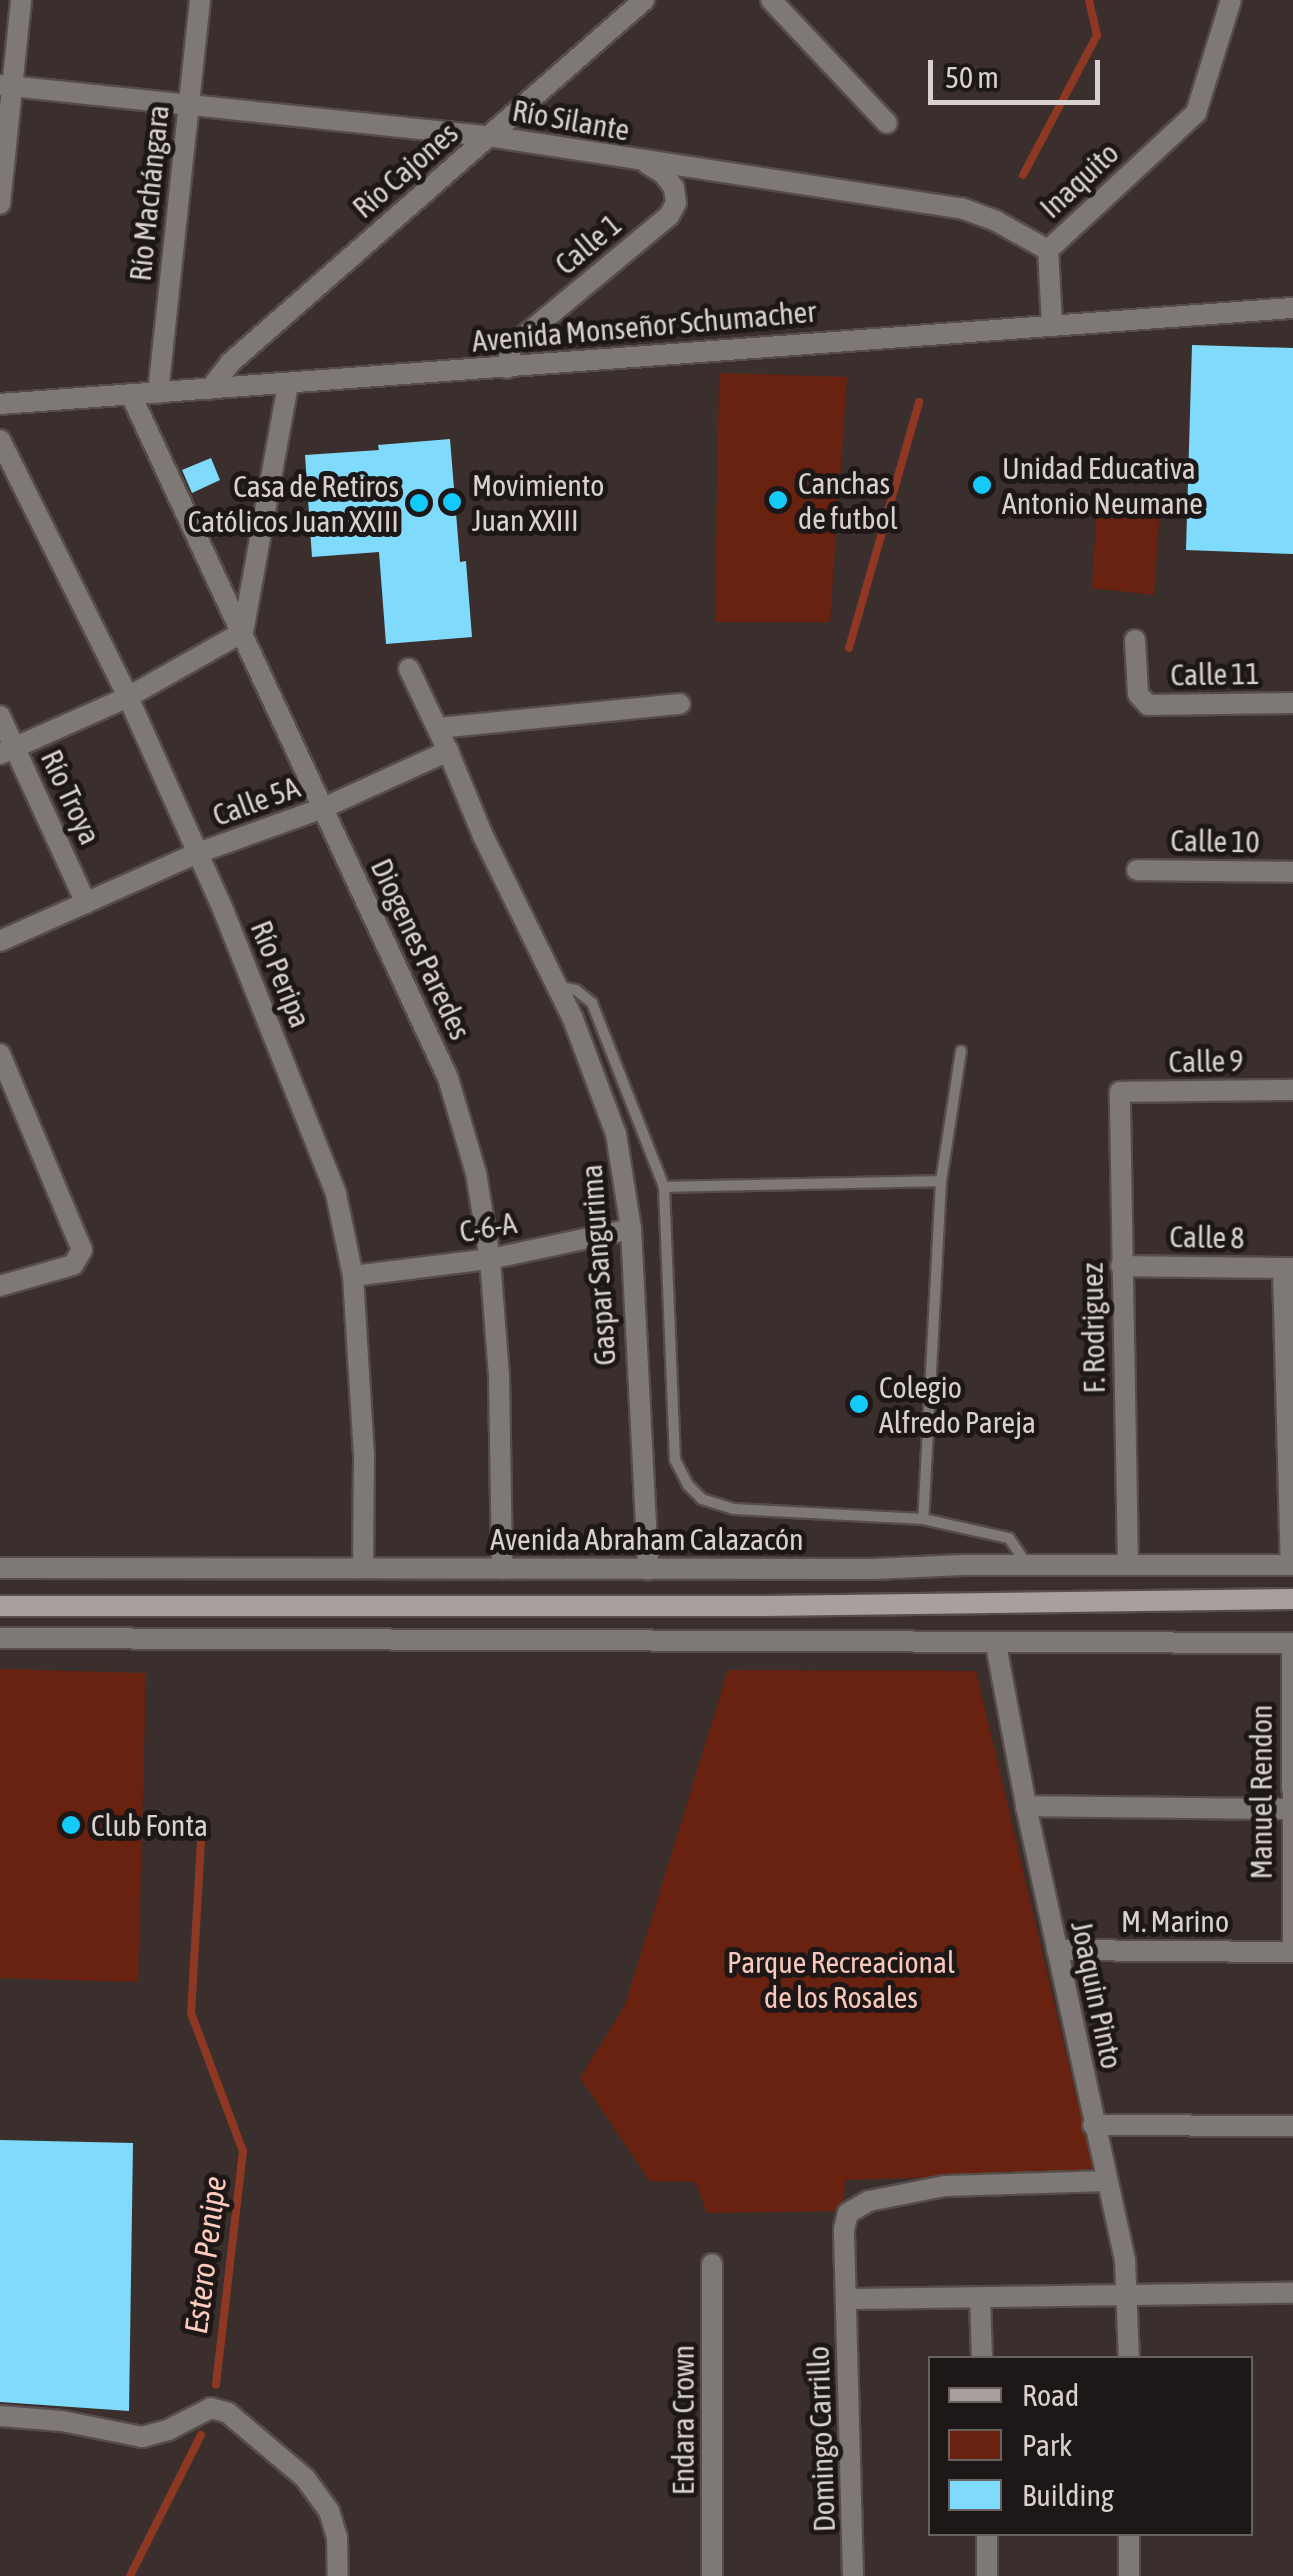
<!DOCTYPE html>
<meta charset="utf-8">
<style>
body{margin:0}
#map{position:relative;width:1293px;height:2576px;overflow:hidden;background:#3a2f2c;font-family:"Asap Condensed",sans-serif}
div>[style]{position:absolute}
.green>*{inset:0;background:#692110}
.stream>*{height:8px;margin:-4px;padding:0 4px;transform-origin:4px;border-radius:4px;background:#8e3824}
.building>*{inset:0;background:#80dafb}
.roads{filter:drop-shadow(2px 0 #564c49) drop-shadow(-2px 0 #564c49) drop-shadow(0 2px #564c49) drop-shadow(0 -2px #564c49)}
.service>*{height:10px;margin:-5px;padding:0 5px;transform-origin:5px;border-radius:5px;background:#7e7877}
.minor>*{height:20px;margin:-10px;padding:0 10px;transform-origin:10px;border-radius:10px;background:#7e7877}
.tertiary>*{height:20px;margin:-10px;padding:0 10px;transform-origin:10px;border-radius:10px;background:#7e7877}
.secondary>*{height:20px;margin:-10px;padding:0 10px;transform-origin:10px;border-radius:10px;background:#a9a09d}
.dots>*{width:28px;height:28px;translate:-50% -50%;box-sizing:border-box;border:5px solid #1d1817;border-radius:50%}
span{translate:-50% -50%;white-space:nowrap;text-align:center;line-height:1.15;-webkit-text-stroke:10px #1d1817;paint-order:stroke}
.street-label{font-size:30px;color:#d8d1cf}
.poi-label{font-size:30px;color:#d8d1cf}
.left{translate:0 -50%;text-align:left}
.right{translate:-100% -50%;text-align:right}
.park-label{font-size:30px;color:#fac8bb}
.water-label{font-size:32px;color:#fdcabd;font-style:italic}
.legend{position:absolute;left:928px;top:2356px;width:325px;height:180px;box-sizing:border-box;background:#1d1817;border:2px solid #686261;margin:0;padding:12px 18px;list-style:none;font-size:30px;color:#d8d1cf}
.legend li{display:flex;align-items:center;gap:20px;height:50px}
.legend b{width:50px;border:2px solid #686261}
.scale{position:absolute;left:928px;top:60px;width:172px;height:45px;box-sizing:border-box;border:5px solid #d8d1cf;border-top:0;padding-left:12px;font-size:30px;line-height:35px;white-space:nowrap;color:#d8d1cf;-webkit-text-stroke:8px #1d1817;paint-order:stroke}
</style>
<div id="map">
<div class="green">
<div style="clip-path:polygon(719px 373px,847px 377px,830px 622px,715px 622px)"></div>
<div style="clip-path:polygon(1097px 504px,1160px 506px,1154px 595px,1092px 588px)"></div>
<div style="clip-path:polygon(0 1669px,146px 1673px,138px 1982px,0 1978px)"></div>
<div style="clip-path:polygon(728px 1670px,976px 1671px,1094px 2172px,845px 2180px,843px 2211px,707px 2213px,695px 2182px,650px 2181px,580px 2078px,625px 2005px)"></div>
</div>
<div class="stream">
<div style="left:1023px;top:175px;width:158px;rotate:-62.1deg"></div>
<div style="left:1097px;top:35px;width:36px;rotate:-103deg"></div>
<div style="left:849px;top:648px;width:256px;rotate:-74.1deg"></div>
<div style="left:201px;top:1841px;width:172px;rotate:93.3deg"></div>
<div style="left:191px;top:2013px;width:147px;rotate:69.4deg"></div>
<div style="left:243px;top:2151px;width:235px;rotate:96.6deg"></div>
<div style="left:130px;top:2576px;width:158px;rotate:-63.3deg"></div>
</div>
<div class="building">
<div style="clip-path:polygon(1192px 345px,1293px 348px,1293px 554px,1186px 550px)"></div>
<div style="clip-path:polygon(450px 439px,460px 562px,466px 561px,472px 637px,386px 644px,379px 552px,312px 557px,305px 455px,379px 450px,378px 445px)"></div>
<div style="clip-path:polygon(211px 458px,220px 480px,192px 493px,182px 470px)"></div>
<div style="clip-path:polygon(0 2140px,133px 2143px,129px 2411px,0 2402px)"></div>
</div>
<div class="roads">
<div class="service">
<div style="left:556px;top:986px;width:20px;rotate:11deg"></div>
<div style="left:576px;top:990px;width:21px;rotate:39deg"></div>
<div style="left:592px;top:1003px;width:198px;rotate:68.6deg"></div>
<div style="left:961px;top:1051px;width:132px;rotate:98.7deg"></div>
<div style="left:941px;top:1181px;width:338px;rotate:93deg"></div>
<div style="left:923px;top:1519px;width:88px;rotate:12.5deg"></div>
<div style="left:1009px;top:1538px;width:30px;rotate:56deg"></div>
<div style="left:923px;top:1519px;width:189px;rotate:-177deg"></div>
<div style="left:734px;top:1509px;width:34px;rotate:-163deg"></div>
<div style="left:702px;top:1499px;width:20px;rotate:-135deg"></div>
<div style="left:688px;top:1485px;width:28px;rotate:-117deg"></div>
<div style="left:675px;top:1460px;width:273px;rotate:-92.3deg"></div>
<div style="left:664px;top:1187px;width:277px;rotate:-1.2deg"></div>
</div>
<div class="minor">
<div style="left:771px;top:0;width:169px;rotate:46.7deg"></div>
<div style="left:0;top:85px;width:491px;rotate:6deg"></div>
<div style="left:488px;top:136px;width:478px;rotate:8.7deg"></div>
<div style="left:961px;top:208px;width:37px;rotate:20deg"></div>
<div style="left:996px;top:221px;width:60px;rotate:29.1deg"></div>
<div style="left:1048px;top:250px;width:73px;rotate:86.9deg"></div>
<div style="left:0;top:204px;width:205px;rotate:-84.1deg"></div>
<div style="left:1048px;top:250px;width:202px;rotate:-42.8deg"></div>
<div style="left:1196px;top:113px;width:118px;rotate:-72.8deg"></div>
<div style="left:507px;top:368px;width:21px;rotate:-79deg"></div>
<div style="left:511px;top:347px;width:205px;rotate:-39.7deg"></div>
<div style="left:669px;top:216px;width:15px;rotate:-62deg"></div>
<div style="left:676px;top:203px;width:15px;rotate:-98deg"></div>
<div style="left:674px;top:188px;width:17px;rotate:-126deg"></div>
<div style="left:664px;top:174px;width:19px;rotate:-148deg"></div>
<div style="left:210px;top:389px;width:33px;rotate:-52deg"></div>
<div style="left:230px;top:363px;width:551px;rotate:-41.24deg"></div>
<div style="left:158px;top:393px;width:395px;rotate:-83.9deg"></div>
<div style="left:131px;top:395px;width:753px;rotate:65.1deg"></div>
<div style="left:448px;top:1078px;width:99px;rotate:73.6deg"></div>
<div style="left:476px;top:1173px;width:87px;rotate:80.8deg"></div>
<div style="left:490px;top:1259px;width:116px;rotate:85.6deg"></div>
<div style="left:499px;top:1375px;width:194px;rotate:89.1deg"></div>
<div style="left:0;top:440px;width:287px;rotate:63.5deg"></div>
<div style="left:128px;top:697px;width:235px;rotate:65.9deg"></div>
<div style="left:224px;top:912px;width:303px;rotate:68.3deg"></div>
<div style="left:336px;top:1194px;width:84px;rotate:78.3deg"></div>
<div style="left:353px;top:1276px;width:179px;rotate:86.5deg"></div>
<div style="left:364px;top:1455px;width:113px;rotate:90.5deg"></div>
<div style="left:1135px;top:640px;width:54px;rotate:86.8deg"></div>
<div style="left:1138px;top:694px;width:15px;rotate:48deg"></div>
<div style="left:1148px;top:705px;width:145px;rotate:-0.8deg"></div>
<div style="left:0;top:716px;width:206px;rotate:65.3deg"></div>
<div style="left:438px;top:728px;width:243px;rotate:-5.7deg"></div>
<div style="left:448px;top:751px;width:92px;rotate:67.6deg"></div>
<div style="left:483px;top:836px;width:204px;rotate:63.8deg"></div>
<div style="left:573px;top:1019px;width:123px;rotate:69.5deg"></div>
<div style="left:616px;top:1134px;width:96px;rotate:81deg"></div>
<div style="left:631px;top:1229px;width:341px;rotate:87.1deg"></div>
<div style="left:0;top:754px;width:140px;rotate:-24deg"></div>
<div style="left:128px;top:697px;width:132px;rotate:-29.5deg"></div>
<div style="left:243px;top:632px;width:252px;rotate:-79.7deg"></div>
<div style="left:1137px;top:870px;width:156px;rotate:0.7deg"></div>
<div style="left:0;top:941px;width:214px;rotate:-24deg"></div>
<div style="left:195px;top:854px;width:134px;rotate:-19.7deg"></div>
<div style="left:321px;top:809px;width:140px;rotate:-24.5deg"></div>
<div style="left:448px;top:751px;width:91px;rotate:-115.4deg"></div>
<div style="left:0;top:1054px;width:212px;rotate:67.3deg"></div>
<div style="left:82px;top:1250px;width:17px;rotate:121deg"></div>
<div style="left:73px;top:1265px;width:76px;rotate:164deg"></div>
<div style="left:1121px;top:1266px;width:172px;rotate:0.7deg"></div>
<div style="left:1283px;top:1268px;width:297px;rotate:88.5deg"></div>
<div style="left:353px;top:1276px;width:138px;rotate:-7.1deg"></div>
<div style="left:490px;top:1259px;width:144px;rotate:-12deg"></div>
<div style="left:1128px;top:1564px;width:472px;rotate:-91deg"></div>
<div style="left:1120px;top:1092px;width:173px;rotate:-0.7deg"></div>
<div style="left:0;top:1568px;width:873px;rotate:0.07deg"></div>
<div style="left:873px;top:1569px;width:90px;rotate:-2.5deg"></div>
<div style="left:963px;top:1565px;width:330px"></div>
<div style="left:0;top:1638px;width:1293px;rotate:0.22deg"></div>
<div style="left:1292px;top:1643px;width:298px;rotate:89.8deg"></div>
<div style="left:996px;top:1645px;width:164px;rotate:79.4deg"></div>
<div style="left:1026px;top:1806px;width:465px;rotate:77.7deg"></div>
<div style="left:1125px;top:2260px;width:98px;rotate:87.7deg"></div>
<div style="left:1026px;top:1806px;width:263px;rotate:0.7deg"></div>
<div style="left:1057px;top:1950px;width:236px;rotate:0.5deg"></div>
<div style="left:1093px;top:2125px;width:200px;rotate:0.3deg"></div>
<div style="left:980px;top:2298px;width:60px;rotate:88.1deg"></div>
<div style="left:846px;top:2299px;width:447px;rotate:-0.8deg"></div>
<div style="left:0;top:2416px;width:62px;rotate:4.6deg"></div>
<div style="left:62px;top:2421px;width:82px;rotate:11.3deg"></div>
<div style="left:142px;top:2437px;width:27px;rotate:-15deg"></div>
<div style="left:168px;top:2430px;width:48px;rotate:-27.1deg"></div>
<div style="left:211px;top:2408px;width:18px;rotate:16deg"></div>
<div style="left:228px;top:2413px;width:101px;rotate:40.2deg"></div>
<div style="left:305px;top:2478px;width:41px;rotate:54deg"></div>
<div style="left:329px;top:2511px;width:27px;rotate:73deg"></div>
<div style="left:337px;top:2537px;width:39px;rotate:89deg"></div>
<div style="left:1129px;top:2534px;width:42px;rotate:90deg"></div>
<div style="left:712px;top:2576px;width:312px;rotate:-90deg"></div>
<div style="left:853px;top:2576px;width:347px;rotate:-91.5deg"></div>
<div style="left:844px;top:2229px;width:16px;rotate:-76deg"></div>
<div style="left:848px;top:2213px;width:24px;rotate:-30deg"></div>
<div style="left:869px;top:2201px;width:77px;rotate:-11.2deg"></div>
<div style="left:945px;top:2186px;width:162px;rotate:-1.8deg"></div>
<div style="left:987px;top:2576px;width:42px;rotate:-90deg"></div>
</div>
<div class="tertiary">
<div style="left:0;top:404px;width:1297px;rotate:-4.25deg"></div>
</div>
<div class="secondary">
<div style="left:0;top:1606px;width:764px"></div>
<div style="left:764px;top:1606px;width:529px;rotate:-0.76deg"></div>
</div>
</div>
<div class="dots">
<div style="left:982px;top:485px;background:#14cafb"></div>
<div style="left:778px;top:500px;background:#14cafb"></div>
<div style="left:452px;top:502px;background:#14cafb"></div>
<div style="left:419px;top:503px;background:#14cafb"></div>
<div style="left:859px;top:1404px;background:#14cafb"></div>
<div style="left:71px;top:1825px;background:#14cafb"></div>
</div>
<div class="street-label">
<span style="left:571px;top:120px;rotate:10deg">Río Silante</span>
<span style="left:405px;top:170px;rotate:-41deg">Río Cajones</span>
<span style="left:1079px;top:180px;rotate:-43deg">Inaquito</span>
<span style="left:149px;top:193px;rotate:-84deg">Río Machángara</span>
<span style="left:588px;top:244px;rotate:-40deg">Calle 1</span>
<span style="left:644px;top:326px;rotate:-5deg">Avenida Monseñor Schumacher</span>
<span style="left:1215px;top:674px;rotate:-1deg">Calle 11</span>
<span style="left:71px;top:797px;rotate:65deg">Río Troya</span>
<span style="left:256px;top:801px;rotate:-20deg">Calle 5A</span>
<span style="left:1215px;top:841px;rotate:1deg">Calle 10</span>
<span style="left:421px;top:949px;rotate:65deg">Diogenes Paredes</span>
<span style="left:281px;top:974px;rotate:68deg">Río Peripa</span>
<span style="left:1206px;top:1061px;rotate:-1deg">Calle 9</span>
<span style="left:488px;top:1227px;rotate:-10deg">C-6-A</span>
<span style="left:1207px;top:1237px;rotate:1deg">Calle 8</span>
<span style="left:598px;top:1265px;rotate:-94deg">Gaspar Sangurima</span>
<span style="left:1093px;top:1328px;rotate:-91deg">F. Rodriguez</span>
<span style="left:647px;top:1539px">Avenida Abraham Calazacón</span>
<span style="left:1261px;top:1792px;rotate:-90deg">Manuel Rendon</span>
<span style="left:1175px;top:1921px">M. Marino</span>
<span style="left:1097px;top:1995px;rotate:78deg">Joaquin Pinto</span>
<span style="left:683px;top:2420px;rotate:-90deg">Endara Crown</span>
<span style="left:821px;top:2439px;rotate:-92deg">Domingo Carrillo</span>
</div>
<div class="poi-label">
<span class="left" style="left:1002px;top:485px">Unidad Educativa<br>Antonio Neumane</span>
<span class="left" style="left:798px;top:500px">Canchas<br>de futbol</span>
<span class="left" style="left:472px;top:502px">Movimiento<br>Juan XXIII</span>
<span class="right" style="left:399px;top:503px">Casa de Retiros<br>Católicos Juan XXIII</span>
<span class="left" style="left:879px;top:1404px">Colegio<br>Alfredo Pareja</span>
<span class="left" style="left:91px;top:1825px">Club Fonta</span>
</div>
<div class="park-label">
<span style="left:841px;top:1979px">Parque Recreacional<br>de los Rosales</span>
</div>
<div class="water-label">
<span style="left:206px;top:2255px;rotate:-83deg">Estero Penipe</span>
</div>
<ul class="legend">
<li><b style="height:12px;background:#a9a09d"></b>Road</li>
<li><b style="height:28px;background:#692110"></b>Park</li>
<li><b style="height:28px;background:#80dafb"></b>Building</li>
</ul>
<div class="scale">50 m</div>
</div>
